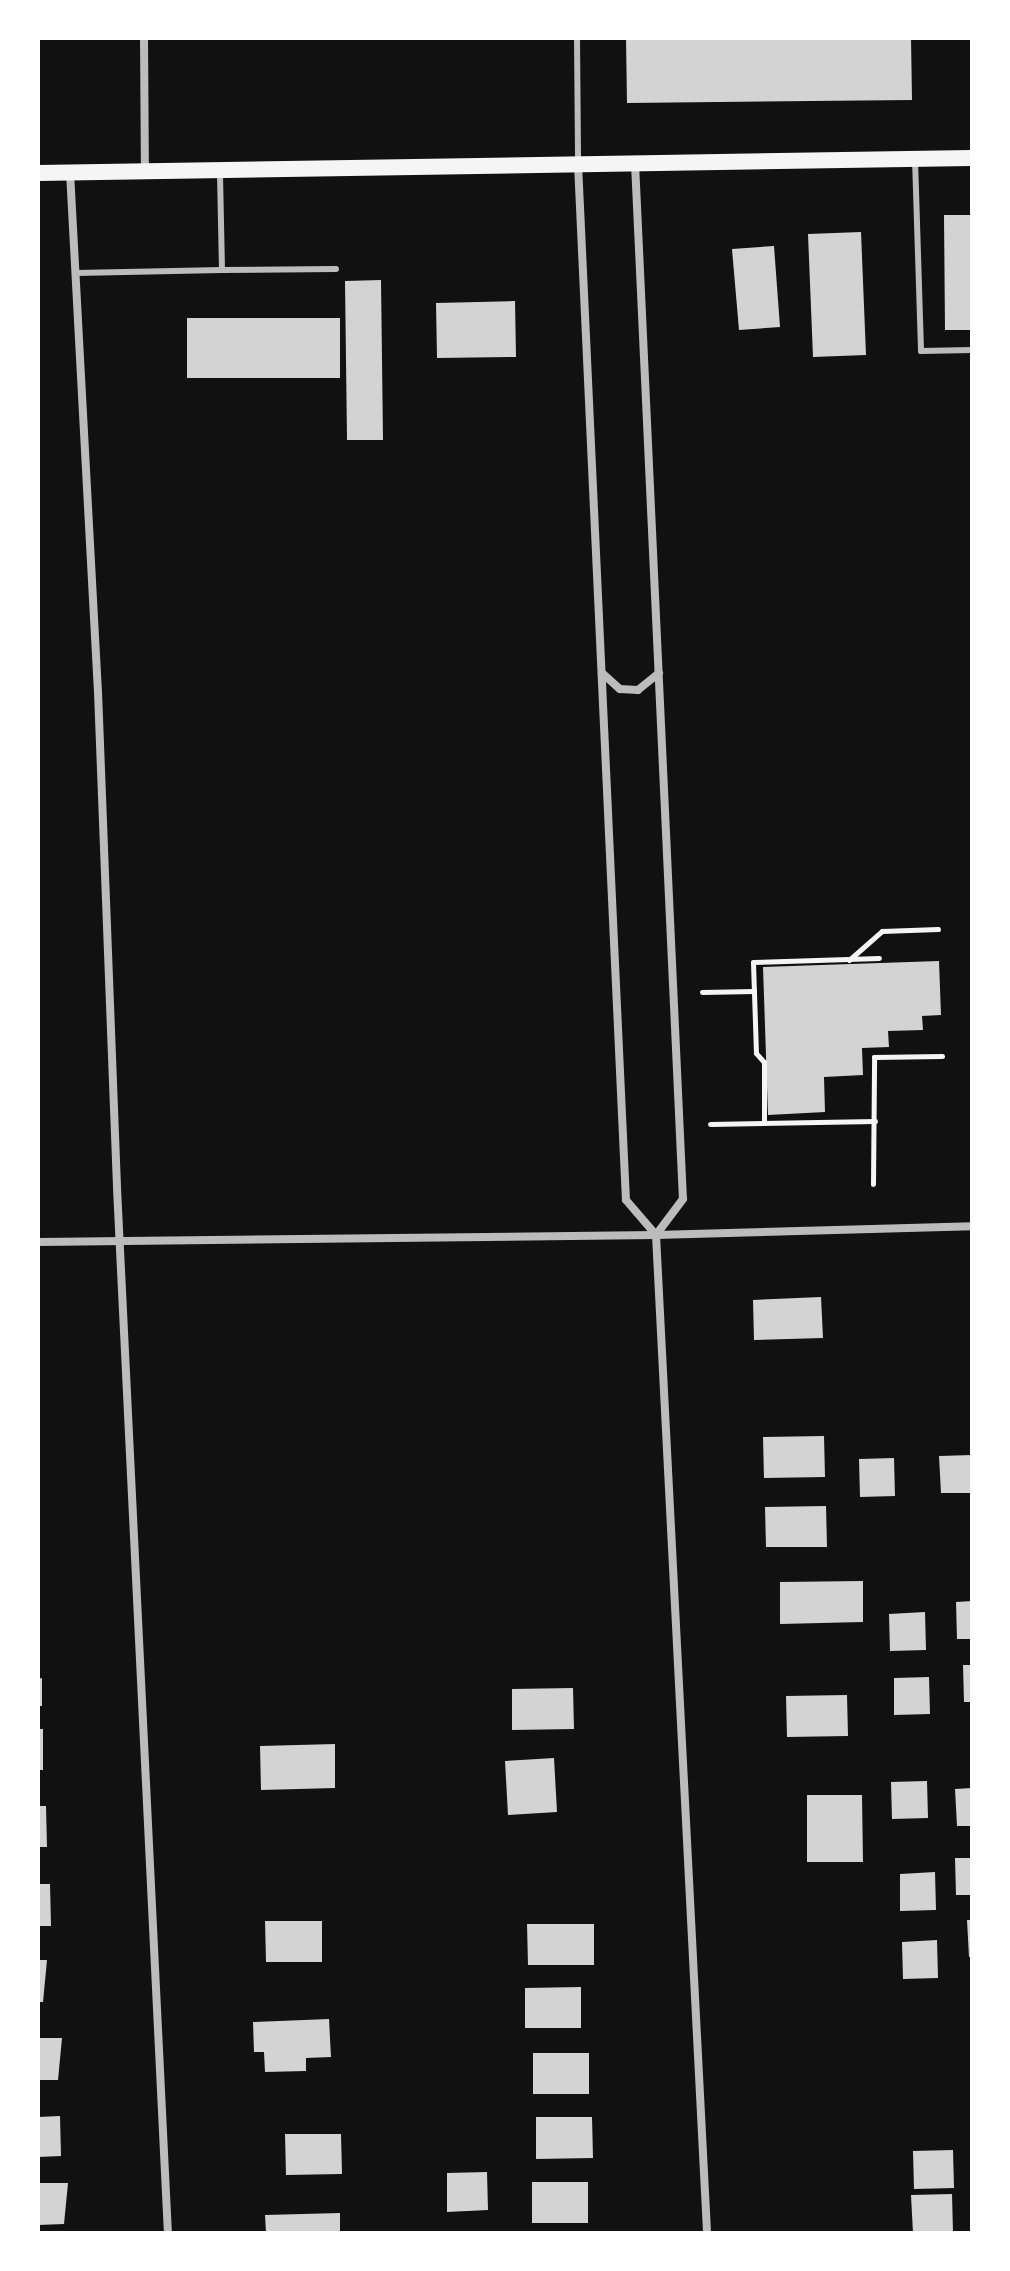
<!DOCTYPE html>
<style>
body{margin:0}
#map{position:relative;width:1010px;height:2271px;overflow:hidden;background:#111;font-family:Cabin,sans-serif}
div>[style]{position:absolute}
.building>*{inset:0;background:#d3d3d3}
.path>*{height:5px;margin:-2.5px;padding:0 2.5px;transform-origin:2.5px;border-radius:2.5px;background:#f5f5f5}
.service>*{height:6px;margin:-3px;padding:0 3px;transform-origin:3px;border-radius:3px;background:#bcbcbc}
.minor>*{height:8px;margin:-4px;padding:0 4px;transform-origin:4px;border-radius:4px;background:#bcbcbc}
.secondary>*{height:16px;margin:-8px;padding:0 8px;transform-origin:8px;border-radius:8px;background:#f5f5f5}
span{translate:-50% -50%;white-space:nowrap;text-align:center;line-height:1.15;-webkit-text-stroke:6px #fff;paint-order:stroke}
.frame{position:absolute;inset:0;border:40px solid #fff;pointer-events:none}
</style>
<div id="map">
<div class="building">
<div style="clip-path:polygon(626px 38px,911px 38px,912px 100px,627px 103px)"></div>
<div style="clip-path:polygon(944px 215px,972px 215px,972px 330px,945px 330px)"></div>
<div style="clip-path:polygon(861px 232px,866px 355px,813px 357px,808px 234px)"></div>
<div style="clip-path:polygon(774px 246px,780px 327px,739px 330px,732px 249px)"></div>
<div style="clip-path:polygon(381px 280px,383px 440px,347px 440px,345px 281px)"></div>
<div style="clip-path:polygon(515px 301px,516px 357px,437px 358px,436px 303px)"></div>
<div style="clip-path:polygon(187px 318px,340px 318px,340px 378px,187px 378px)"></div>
<div style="clip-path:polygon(939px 961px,941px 1015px,922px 1016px,923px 1030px,888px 1031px,889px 1047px,862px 1048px,863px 1075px,824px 1077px,825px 1112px,768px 1115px,763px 967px)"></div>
<div style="clip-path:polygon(821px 1297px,823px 1338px,754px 1340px,753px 1300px)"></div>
<div style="clip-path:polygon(824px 1436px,825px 1477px,764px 1478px,763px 1437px)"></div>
<div style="clip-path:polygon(972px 1455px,972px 1493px,941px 1493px,939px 1456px)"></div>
<div style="clip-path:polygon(894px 1458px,895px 1496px,860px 1497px,859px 1459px)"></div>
<div style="clip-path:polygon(826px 1506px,827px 1547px,766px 1547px,765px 1507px)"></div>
<div style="clip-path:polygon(863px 1581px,863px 1622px,780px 1624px,780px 1582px)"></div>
<div style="clip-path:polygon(972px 1601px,972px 1639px,957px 1639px,956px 1602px)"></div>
<div style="clip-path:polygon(925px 1612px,926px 1650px,890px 1651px,889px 1614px)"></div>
<div style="clip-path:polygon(963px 1665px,972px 1665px,972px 1702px,964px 1702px)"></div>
<div style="clip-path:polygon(929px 1677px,930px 1714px,894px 1715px,894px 1678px)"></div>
<div style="clip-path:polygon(42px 1678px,42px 1706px,38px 1706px,38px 1679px)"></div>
<div style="clip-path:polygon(573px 1688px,574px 1729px,512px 1730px,512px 1689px)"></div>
<div style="clip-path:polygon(847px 1695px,848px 1736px,787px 1737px,786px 1696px)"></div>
<div style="clip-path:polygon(38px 1729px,43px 1729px,43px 1770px,38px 1770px)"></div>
<div style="clip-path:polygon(335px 1744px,335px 1788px,261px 1790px,260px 1746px)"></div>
<div style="clip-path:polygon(554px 1758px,557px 1812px,508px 1815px,505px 1761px)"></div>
<div style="clip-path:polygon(927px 1781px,928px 1818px,892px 1819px,891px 1782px)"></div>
<div style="clip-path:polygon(972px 1788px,972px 1826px,957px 1826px,955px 1789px)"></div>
<div style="clip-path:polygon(807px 1795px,862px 1795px,863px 1862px,807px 1862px)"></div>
<div style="clip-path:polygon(38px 1806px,46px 1806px,47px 1847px,38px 1847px)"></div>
<div style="clip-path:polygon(955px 1858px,972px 1858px,972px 1895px,956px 1895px)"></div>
<div style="clip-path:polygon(935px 1872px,936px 1910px,900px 1911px,900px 1874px)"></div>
<div style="clip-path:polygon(38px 1884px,50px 1884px,51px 1926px,38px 1926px)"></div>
<div style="clip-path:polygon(967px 1920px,972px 1920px,972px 1957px,969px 1957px)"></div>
<div style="clip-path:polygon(265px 1921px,322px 1921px,322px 1962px,266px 1962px)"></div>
<div style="clip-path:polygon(527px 1924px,594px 1924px,594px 1965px,528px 1965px)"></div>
<div style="clip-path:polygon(937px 1940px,938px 1978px,903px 1979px,902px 1942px)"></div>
<div style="clip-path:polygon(38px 1960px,47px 1960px,43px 2002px,38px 2002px)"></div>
<div style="clip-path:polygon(581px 1987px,581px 2028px,525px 2028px,525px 1988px)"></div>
<div style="clip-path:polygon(329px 2019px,331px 2057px,306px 2058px,306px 2071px,265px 2072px,264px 2052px,254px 2052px,253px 2022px)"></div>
<div style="clip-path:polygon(38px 2038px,62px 2038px,58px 2080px,38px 2080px)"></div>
<div style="clip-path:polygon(533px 2053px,589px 2053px,589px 2094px,533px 2094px)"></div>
<div style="clip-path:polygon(60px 2116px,61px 2156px,38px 2157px,38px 2117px)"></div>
<div style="clip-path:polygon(536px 2117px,592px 2117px,593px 2158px,536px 2159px)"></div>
<div style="clip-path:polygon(285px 2134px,341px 2134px,342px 2174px,286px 2175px)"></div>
<div style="clip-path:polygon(953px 2150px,954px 2188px,914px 2189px,913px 2151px)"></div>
<div style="clip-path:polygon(487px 2172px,488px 2210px,447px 2212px,447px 2173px)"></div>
<div style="clip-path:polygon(532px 2182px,588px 2182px,588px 2223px,532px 2223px)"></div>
<div style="clip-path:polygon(38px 2183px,68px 2183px,64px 2224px,38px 2225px)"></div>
<div style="clip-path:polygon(952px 2194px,953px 2233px,913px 2233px,911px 2195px)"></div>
<div style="clip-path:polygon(340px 2213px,340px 2233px,266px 2233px,265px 2215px)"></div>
</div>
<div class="path">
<div style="left:849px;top:960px;width:44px;rotate:-41.3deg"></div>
<div style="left:882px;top:931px;width:56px;rotate:-2deg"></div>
<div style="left:702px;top:992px;width:52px;rotate:-1.1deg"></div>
<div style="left:764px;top:1123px;width:61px;rotate:-90deg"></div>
<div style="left:764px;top:1062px;width:12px;rotate:-132deg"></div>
<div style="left:756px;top:1053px;width:91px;rotate:-91.9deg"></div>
<div style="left:753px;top:962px;width:126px;rotate:-1.8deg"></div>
<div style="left:710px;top:1124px;width:165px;rotate:-1deg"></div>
<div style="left:873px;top:1184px;width:127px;rotate:-89.5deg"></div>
<div style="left:874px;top:1057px;width:68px;rotate:-0.8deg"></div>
</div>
<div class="service">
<div style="left:577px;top:38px;width:126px;rotate:89.5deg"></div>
<div style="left:915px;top:159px;width:192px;rotate:88.2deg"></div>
<div style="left:921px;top:351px;width:51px;rotate:-1.1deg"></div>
<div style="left:222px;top:270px;width:114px;rotate:-0.5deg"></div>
<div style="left:76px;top:273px;width:146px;rotate:-1.2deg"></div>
<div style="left:222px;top:270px;width:98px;rotate:-91.2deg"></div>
</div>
<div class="minor">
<div style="left:144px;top:38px;width:133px;rotate:89.6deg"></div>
<div style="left:635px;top:163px;width:1037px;rotate:87.35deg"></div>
<div style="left:683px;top:1199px;width:45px;rotate:126.9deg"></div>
<div style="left:578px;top:164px;width:1037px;rotate:87.35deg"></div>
<div style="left:626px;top:1200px;width:46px;rotate:49.4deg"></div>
<div style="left:656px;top:1235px;width:999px;rotate:87.07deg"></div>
<div style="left:70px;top:172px;width:521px;rotate:86.92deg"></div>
<div style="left:98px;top:692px;width:496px;rotate:87.8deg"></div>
<div style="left:117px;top:1188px;width:1046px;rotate:87.21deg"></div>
<div style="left:602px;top:673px;width:24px;rotate:42deg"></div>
<div style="left:620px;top:689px;width:18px;rotate:3deg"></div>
<div style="left:638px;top:690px;width:27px;rotate:-39deg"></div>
<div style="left:38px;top:1242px;width:618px;rotate:-0.65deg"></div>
<div style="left:656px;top:1235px;width:316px;rotate:-1.6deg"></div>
</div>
<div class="secondary">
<div style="left:38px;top:173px;width:934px;rotate:-0.92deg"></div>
</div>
<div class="frame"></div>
</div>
